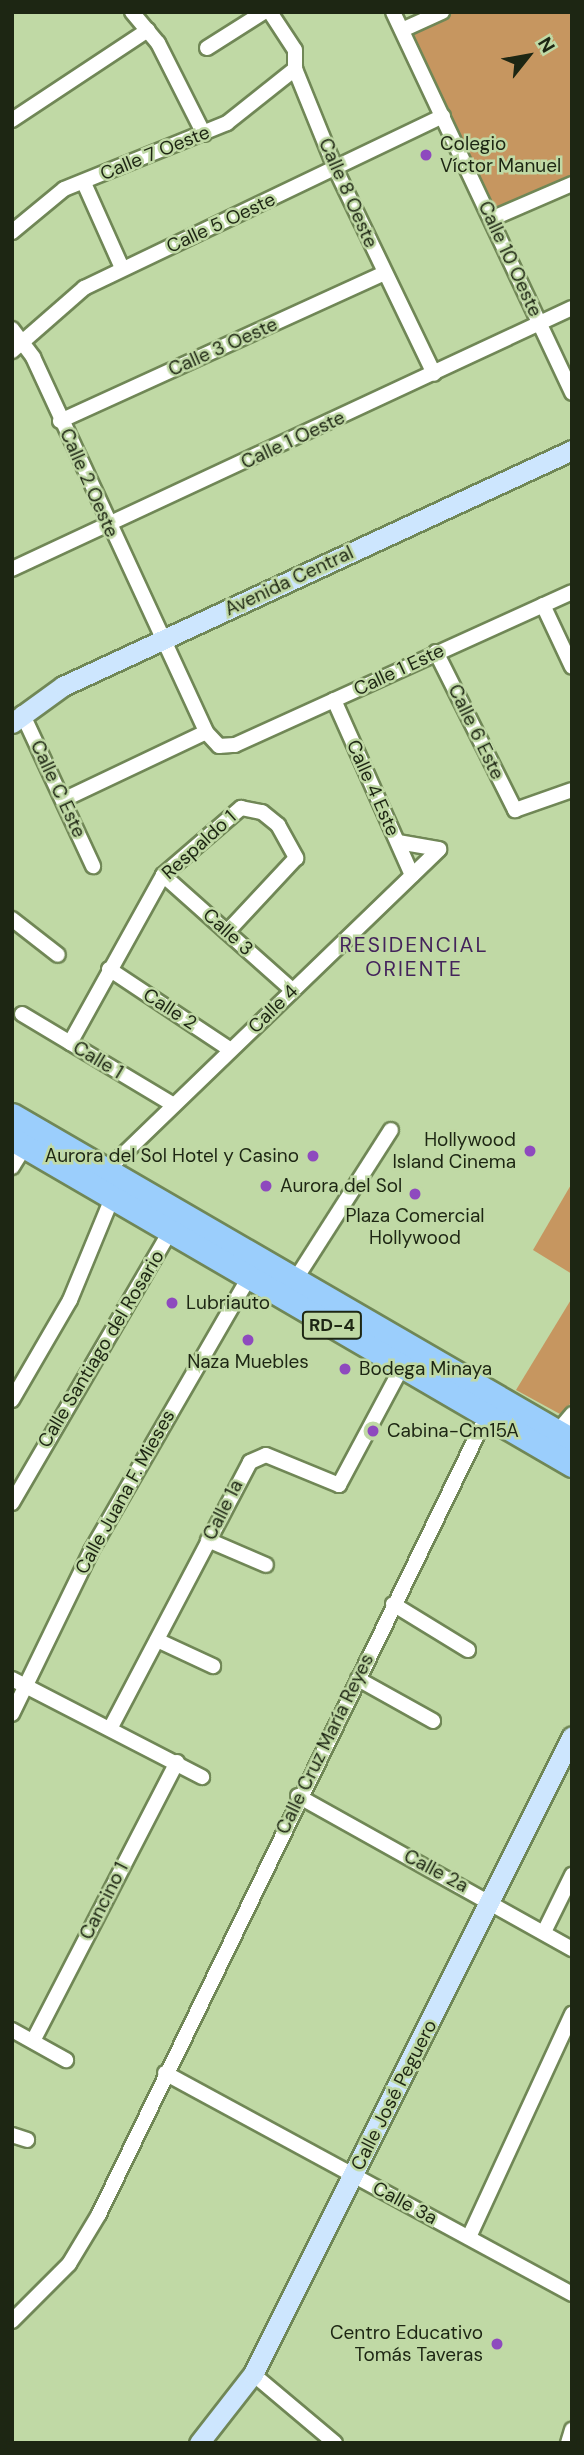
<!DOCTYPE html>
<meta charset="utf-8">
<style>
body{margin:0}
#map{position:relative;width:584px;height:2455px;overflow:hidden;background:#c0d9a5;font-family:"DM Sans",sans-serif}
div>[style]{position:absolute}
.green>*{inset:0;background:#c69660}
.roads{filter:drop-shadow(2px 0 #708756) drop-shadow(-2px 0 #708756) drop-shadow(0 2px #708756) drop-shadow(0 -2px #708756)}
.street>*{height:14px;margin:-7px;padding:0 7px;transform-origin:7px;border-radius:7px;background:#fff}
.secondary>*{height:19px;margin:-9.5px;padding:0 9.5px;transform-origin:9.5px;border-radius:9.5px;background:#cde6fe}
.primary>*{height:23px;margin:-11.5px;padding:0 11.5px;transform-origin:11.5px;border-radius:11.5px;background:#9bcefc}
.dots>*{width:19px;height:19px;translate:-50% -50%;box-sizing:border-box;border:4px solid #c0d9a5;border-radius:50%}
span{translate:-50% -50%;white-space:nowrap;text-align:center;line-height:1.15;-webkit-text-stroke:5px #c0d9a5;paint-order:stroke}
.shield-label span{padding:2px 5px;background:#c0d9a5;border:2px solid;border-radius:5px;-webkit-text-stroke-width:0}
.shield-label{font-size:18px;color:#1d2613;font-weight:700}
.poi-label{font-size:19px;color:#1d2613}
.left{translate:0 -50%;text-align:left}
.right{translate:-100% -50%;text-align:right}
.street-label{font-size:19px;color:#1d2613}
.neighbourhood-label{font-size:21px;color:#43235b;letter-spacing:2px}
.frame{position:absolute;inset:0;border:14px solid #1d2613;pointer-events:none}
.north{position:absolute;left:493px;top:21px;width:70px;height:70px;-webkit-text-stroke:5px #c0d9a5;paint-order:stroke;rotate:59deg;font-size:19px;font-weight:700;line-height:28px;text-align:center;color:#1d2613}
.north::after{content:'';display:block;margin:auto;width:24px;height:32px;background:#1d2613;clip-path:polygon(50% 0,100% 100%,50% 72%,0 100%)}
</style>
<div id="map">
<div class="green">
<div style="clip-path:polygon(456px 12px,572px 12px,572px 178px,494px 214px,409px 34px)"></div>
<div style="clip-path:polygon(572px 1183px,572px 1274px,533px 1250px)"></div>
<div style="clip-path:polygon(572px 1298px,572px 1402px,560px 1414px,516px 1390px)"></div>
</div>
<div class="roads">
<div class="street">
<div style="left:132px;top:12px;width:40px;rotate:50deg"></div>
<div style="left:158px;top:43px;width:102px;rotate:63.2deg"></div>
<div style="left:270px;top:12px;width:45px;rotate:56.7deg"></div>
<div style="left:295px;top:50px;width:19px;rotate:90deg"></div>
<div style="left:295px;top:69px;width:109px;rotate:67.9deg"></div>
<div style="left:336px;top:170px;width:226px;rotate:64.3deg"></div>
<div style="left:393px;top:12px;width:421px;rotate:64.8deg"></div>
<div style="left:402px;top:30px;width:44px;rotate:-24.2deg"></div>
<div style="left:207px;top:48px;width:67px;rotate:-32.3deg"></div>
<div style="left:12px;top:120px;width:163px;rotate:-33.5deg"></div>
<div style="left:84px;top:183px;width:93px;rotate:65.9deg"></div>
<div style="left:491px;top:219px;width:88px;rotate:-23.4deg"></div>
<div style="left:12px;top:232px;width:67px;rotate:-39.6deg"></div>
<div style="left:64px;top:189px;width:176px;rotate:-22deg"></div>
<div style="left:227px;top:123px;width:87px;rotate:-38.5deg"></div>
<div style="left:12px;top:329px;width:35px;rotate:53deg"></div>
<div style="left:33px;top:357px;width:413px;rotate:65.2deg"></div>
<div style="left:206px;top:732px;width:19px;rotate:47deg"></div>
<div style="left:219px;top:746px;width:16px;rotate:-4deg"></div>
<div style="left:235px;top:745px;width:370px;rotate:-24.4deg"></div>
<div style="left:12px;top:351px;width:96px;rotate:-41.2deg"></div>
<div style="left:84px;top:288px;width:398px;rotate:-25.6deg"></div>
<div style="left:60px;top:421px;width:357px;rotate:-24.5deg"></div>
<div style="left:12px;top:569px;width:618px;rotate:-24.99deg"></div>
<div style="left:543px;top:605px;width:68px;rotate:64.9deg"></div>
<div style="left:436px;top:652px;width:177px;rotate:63.4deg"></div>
<div style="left:515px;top:810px;width:60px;rotate:-19.3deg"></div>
<div style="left:334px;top:700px;width:192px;rotate:66deg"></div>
<div style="left:22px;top:713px;width:169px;rotate:65.1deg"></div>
<div style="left:65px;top:799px;width:156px;rotate:-25.4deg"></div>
<div style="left:398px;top:842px;width:42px;rotate:9.7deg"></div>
<div style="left:163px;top:875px;width:173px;rotate:41.7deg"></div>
<div style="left:12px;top:919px;width:58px;rotate:38deg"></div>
<div style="left:109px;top:969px;width:146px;rotate:33.6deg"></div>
<div style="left:22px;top:1014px;width:177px;rotate:30.9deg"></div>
<div style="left:70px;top:1043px;width:192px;rotate:-61deg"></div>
<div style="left:163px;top:875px;width:103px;rotate:-40.7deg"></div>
<div style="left:241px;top:808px;width:21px;rotate:11deg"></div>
<div style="left:262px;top:812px;width:21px;rotate:39deg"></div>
<div style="left:278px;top:825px;width:38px;rotate:61deg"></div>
<div style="left:296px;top:858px;width:101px;rotate:133deg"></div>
<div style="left:12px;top:1167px;width:25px;rotate:-58deg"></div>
<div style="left:103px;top:1174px;width:467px;rotate:-44deg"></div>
<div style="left:295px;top:1280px;width:178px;rotate:-57.4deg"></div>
<div style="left:12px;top:1400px;width:116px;rotate:-59.9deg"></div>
<div style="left:70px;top:1300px;width:110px;rotate:-67.6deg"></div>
<div style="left:553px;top:1437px;width:30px;rotate:-50deg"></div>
<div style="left:12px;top:1503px;width:315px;rotate:-59.8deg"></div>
<div style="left:208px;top:1540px;width:63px;rotate:23.3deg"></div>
<div style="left:393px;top:1604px;width:88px;rotate:31.5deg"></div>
<div style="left:157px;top:1640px;width:62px;rotate:24.9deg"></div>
<div style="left:12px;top:1679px;width:214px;rotate:27.3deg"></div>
<div style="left:358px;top:1679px;width:86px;rotate:29.2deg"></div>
<div style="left:12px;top:1714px;width:181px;rotate:-64.1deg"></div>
<div style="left:91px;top:1551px;width:316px;rotate:-60deg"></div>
<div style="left:111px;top:1727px;width:299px;rotate:-62.3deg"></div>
<div style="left:250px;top:1462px;width:17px;rotate:-24deg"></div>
<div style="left:266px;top:1455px;width:79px;rotate:22.3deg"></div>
<div style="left:339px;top:1485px;width:134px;rotate:-61.9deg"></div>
<div style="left:298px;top:1796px;width:314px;rotate:29.2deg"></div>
<div style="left:544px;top:1932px;width:64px;rotate:-63.8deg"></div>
<div style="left:12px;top:2030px;width:62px;rotate:29.1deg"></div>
<div style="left:33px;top:2041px;width:314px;rotate:-62.7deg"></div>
<div style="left:165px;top:2073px;width:463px;rotate:28.5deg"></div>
<div style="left:12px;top:2135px;width:16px;rotate:18deg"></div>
<div style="left:469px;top:2237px;width:246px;rotate:-65.2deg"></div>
<div style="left:12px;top:2321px;width:81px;rotate:-45deg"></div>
<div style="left:69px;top:2264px;width:58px;rotate:-59deg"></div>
<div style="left:99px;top:2214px;width:886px;rotate:-64.1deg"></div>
<div style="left:253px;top:2374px;width:107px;rotate:40.1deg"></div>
<div style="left:568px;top:2443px;width:14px;rotate:-73deg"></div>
</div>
<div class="secondary">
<div style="left:12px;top:723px;width:63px;rotate:-36deg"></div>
<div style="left:63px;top:686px;width:561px;rotate:-24.87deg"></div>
<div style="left:199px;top:2443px;width:88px;rotate:-52deg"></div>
<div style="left:253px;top:2374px;width:713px;rotate:-63.43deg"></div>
</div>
<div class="primary">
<div style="left:12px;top:1115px;width:647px;rotate:30.13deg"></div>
<div style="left:12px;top:1139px;width:648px;rotate:30.21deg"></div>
</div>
</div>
<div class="dots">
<div style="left:426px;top:155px;background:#8e4abe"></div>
<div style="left:530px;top:1151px;background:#8e4abe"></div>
<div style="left:313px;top:1156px;background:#8e4abe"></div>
<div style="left:266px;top:1186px;background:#8e4abe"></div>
<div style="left:415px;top:1194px;background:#8e4abe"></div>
<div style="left:172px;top:1303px;background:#8e4abe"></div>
<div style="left:248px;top:1340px;background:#8e4abe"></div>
<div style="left:345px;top:1369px;background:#8e4abe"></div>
<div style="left:373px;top:1431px;background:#8e4abe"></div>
<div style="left:497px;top:2344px;background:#8e4abe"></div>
</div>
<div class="shield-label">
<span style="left:332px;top:1325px">RD-4</span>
</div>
<div class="poi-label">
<span class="left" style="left:440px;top:155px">Colegio<br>Víctor Manuel</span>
<span class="right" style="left:516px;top:1151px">Hollywood<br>Island Cinema</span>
<span class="right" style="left:299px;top:1156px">Aurora del Sol Hotel y Casino</span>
<span class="left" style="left:280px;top:1186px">Aurora del Sol</span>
<span style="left:415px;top:1227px">Plaza Comercial<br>Hollywood</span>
<span class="left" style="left:186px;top:1303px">Lubriauto</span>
<span style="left:248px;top:1362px">Naza Muebles</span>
<span class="left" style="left:359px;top:1369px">Bodega Minaya</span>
<span class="left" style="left:387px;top:1431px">Cabina-Cm15A</span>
<span class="right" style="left:483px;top:2344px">Centro Educativo<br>Tomás Taveras</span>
</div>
<div class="street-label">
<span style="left:155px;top:153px;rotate:-22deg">Calle 7 Oeste</span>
<span style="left:348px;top:193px;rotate:66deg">Calle 8 Oeste</span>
<span style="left:221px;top:223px;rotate:-25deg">Calle 5 Oeste</span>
<span style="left:510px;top:259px;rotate:65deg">Calle 10 Oeste</span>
<span style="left:223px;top:347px;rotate:-24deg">Calle 3 Oeste</span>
<span style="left:293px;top:440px;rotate:-25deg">Calle 1 Oeste</span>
<span style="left:89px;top:483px;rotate:66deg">Calle 2 Oeste</span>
<span style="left:289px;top:581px;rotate:-25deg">Avenida Central</span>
<span style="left:399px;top:670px;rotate:-25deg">Calle 1 Este</span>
<span style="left:476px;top:732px;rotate:64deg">Calle 6 Este</span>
<span style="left:373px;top:788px;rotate:66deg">Calle 4 Este</span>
<span style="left:58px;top:789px;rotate:65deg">Calle C Este</span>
<span style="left:199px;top:845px;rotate:-42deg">Respaldo 1</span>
<span style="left:228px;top:932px;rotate:42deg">Calle 3</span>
<span style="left:170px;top:1009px;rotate:33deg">Calle 2</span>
<span style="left:273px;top:1009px;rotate:-44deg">Calle 4</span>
<span style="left:98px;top:1060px;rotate:31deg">Calle 1</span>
<span style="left:101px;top:1349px;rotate:-59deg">Calle Santiago del Rosario</span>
<span style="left:125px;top:1492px;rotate:-61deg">Calle Juana F. Mieses</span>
<span style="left:223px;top:1510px;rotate:-63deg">Calle 1a</span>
<span style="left:325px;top:1744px;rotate:-64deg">Calle Cruz María Reyes</span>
<span style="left:436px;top:1871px;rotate:28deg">Calle 2a</span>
<span style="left:104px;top:1901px;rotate:-63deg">Cancino 1</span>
<span style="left:394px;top:2095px;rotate:-63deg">Calle José Peguero</span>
<span style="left:405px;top:2203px;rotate:28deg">Calle 3a</span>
</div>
<div class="neighbourhood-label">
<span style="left:414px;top:957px">RESIDENCIAL<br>ORIENTE</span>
</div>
<div class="frame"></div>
<div class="north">N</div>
</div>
